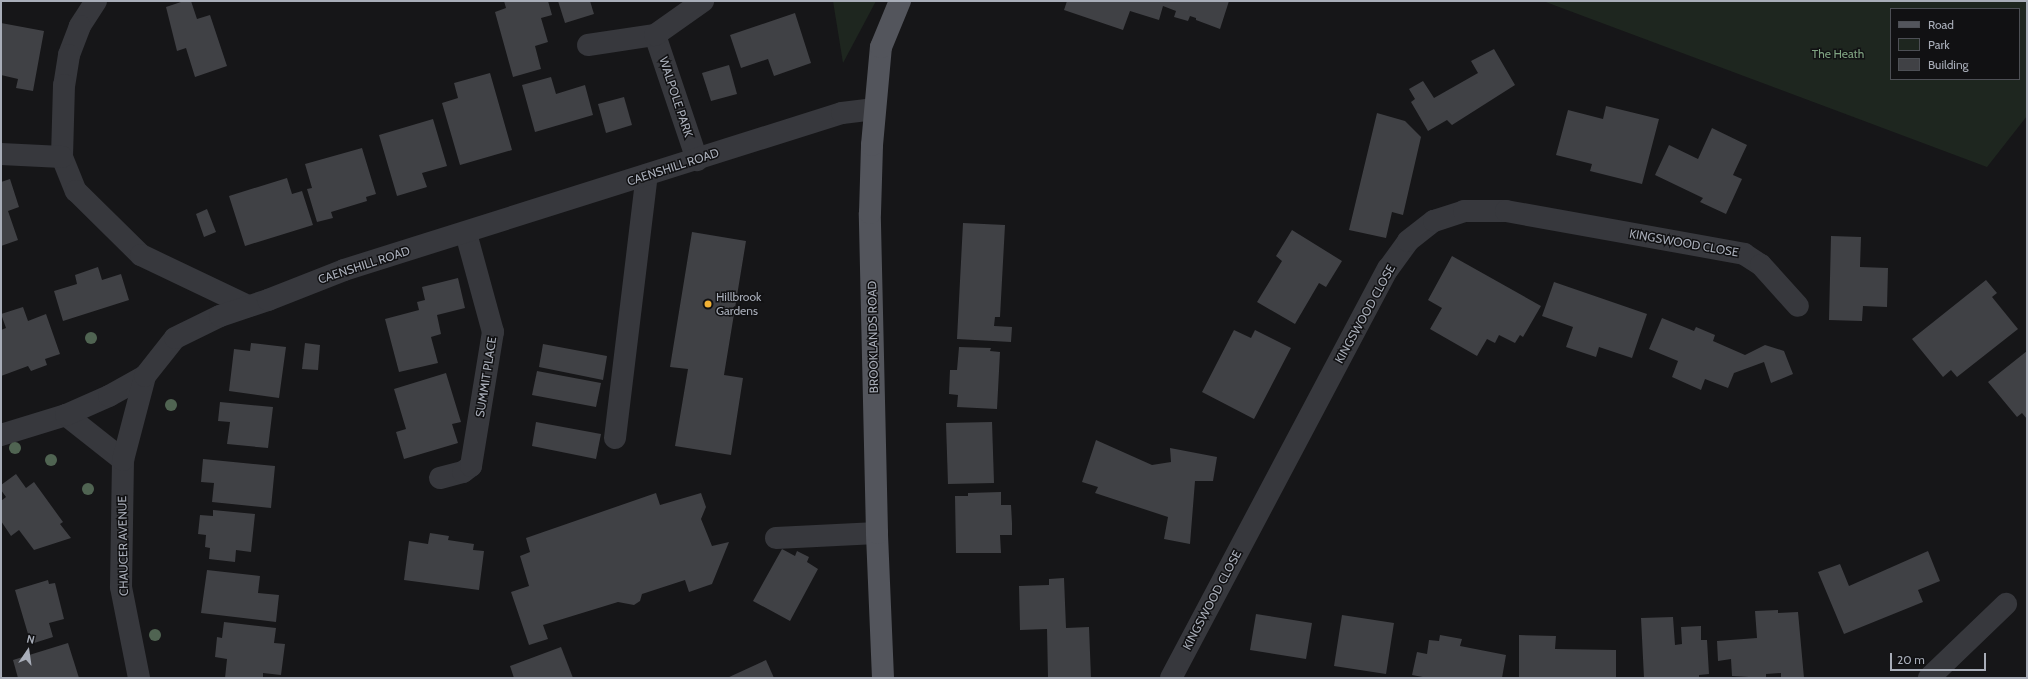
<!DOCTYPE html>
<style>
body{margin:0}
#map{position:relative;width:2028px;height:679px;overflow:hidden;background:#161618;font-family:Cabin,sans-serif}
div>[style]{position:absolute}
.green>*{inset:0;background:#1e261f}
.building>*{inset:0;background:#404145}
.minor>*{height:22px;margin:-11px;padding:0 11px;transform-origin:11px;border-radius:11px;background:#37383d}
.major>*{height:22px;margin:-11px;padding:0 11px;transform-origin:11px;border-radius:11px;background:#53555c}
.trees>*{width:12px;height:12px;margin:-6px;border-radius:50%;background:#506452}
.dots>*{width:11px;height:11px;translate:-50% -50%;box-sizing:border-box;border:2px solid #111113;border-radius:50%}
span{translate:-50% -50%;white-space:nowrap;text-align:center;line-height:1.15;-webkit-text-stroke:3px #111113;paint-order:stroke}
.park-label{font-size:12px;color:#7fa381}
.street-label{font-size:12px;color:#a8adb8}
.poi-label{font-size:12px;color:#a8adb8}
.left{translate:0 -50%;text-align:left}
.frame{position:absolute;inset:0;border:2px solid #a8adb8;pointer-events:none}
.legend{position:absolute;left:1890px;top:8px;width:130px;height:72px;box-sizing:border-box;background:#111113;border:1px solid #4d4f55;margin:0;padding:5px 7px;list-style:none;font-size:12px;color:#a8adb8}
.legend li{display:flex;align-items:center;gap:8px;height:20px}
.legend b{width:20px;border:1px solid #4d4f55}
.north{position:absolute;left:8px;top:631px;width:40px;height:40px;-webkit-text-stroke:3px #111113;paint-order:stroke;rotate:13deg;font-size:11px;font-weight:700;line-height:16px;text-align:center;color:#a8adb8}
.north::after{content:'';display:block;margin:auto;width:14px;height:18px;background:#a8adb8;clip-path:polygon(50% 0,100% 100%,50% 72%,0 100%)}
.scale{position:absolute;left:1890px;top:653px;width:96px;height:18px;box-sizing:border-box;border:2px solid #a8adb8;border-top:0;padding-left:5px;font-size:12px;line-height:14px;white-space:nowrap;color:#a8adb8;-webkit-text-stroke:3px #111113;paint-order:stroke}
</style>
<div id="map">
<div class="green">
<div style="clip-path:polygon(833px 1px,876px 1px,843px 63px)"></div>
<div style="clip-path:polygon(evenodd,1543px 1px,2027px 1px,2027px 116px,1987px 167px,1543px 1px,1891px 9px,2019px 9px,2019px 79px,1891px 79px,1891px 9px)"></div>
</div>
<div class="building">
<div style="clip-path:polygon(184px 1px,191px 1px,197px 19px,210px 15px,227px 66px,195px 77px,186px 48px,177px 51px,166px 7px)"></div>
<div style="clip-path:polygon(504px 1px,548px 1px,552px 15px,541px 18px,548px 42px,535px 46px,541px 69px,513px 77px,495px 12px,506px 8px)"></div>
<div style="clip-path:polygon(558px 1px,590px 1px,594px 14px,565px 23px)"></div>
<div style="clip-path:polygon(1067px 1px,1229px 1px,1220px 29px,1196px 20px,1196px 18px,1190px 16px,1188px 21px,1174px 17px,1176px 11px,1163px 6px,1159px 20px,1130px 11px,1123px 30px,1064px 10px)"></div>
<div style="clip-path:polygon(795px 13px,811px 63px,774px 76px,768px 59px,741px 68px,730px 35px)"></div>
<div style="clip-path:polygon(1px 23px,44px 31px,33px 91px,16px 88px,18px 79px,1px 75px)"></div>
<div style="clip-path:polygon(1494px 49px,1515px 85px,1452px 125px,1447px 120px,1428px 131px,1411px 102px,1415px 99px,1409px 89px,1423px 81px,1434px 98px,1478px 73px,1471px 61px)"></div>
<div style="clip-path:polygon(729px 65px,737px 94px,711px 101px,702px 73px)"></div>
<div style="clip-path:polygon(490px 73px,512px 150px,460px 165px,442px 103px,458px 98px,454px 83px)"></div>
<div style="clip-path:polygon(551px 77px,556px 94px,585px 85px,593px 115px,535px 132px,522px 85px)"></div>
<div style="clip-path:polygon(624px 97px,632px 125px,606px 133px,598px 104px)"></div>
<div style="clip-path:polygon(1606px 106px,1659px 119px,1642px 184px,1590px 171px,1592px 164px,1556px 155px,1568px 110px,1603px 119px)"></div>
<div style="clip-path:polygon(1377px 113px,1405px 121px,1421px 137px,1403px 215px,1392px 212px,1386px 238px,1349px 230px)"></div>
<div style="clip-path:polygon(433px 119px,447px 166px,422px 173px,427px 187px,397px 196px,379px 135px)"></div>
<div style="clip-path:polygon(1712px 128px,1747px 145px,1733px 175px,1742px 179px,1726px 214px,1700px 202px,1703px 198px,1655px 175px,1669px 145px,1698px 159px)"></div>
<div style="clip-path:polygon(362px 148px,376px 194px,366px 197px,367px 201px,331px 212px,333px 218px,317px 222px,307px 189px,312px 188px,305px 164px)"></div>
<div style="clip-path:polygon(287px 178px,292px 194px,302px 191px,313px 225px,245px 246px,229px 196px)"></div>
<div style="clip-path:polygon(10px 179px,19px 207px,8px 211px,18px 240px,1px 246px,1px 182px)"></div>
<div style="clip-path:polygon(207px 209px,216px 232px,204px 237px,196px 214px)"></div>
<div style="clip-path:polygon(963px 223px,1005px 225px,1000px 317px,995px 317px,994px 326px,1012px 327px,1011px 342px,957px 339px)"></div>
<div style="clip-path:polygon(1292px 230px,1342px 261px,1326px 287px,1319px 283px,1295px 324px,1257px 302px,1282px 261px,1276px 256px)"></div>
<div style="clip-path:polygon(692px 232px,746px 241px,724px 375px,743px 378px,731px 455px,675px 446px,688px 369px,670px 367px)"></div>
<div style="clip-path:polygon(1831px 236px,1861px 237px,1860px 267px,1888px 268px,1887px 307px,1863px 306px,1862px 321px,1829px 320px)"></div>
<div style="clip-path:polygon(1452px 256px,1541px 306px,1523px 337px,1520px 335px,1515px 343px,1499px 335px,1495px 343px,1487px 339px,1477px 356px,1430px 329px,1442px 308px,1428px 300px)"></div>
<div style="clip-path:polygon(98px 267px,102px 280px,121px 274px,129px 300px,63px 321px,54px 291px,77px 284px,75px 275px)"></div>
<div style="clip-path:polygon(458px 278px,465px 308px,437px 315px,441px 334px,431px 337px,438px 363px,399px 372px,385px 319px,419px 310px,417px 302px,425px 300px,422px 287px)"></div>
<div style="clip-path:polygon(1986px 280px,1997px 293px,1992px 297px,2018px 329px,1957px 377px,1951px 370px,1943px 377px,1912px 339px)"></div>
<div style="clip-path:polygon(1554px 282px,1647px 314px,1632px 358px,1599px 347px,1596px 357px,1566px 347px,1573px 327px,1542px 316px)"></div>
<div style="clip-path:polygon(23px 307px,28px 321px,46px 314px,60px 354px,45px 359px,47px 365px,31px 371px,28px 366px,1px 376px,1px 330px,6px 328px,1px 314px)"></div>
<div style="clip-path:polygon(1662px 318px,1694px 331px,1696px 327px,1715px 335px,1713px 341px,1745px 355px,1765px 345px,1784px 351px,1793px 374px,1771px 383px,1764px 362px,1734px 373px,1728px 388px,1705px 379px,1701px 390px,1672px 377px,1678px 361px,1649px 349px)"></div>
<div style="clip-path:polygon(1234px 330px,1251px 338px,1255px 330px,1291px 348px,1254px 419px,1202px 392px)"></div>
<div style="clip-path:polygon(251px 343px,286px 347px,279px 398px,229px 391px,234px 349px,250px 351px)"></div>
<div style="clip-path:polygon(305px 343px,320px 345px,318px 370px,302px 369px)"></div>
<div style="clip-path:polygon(543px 344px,607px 356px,603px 380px,539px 367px)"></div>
<div style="clip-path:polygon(959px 347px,991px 348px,990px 351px,1000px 352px,997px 409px,957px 407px,958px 395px,949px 394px,950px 370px,957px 370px)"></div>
<div style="clip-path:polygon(2027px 351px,2027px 419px,2022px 413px,2017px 417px,1988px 382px)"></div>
<div style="clip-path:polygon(537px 371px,601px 383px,596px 407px,532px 395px)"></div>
<div style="clip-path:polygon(446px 373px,461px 422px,452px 424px,458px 443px,404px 459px,396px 432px,406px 429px,394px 389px)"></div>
<div style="clip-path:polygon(220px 402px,273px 407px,268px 448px,227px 444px,230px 422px,218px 421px)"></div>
<div style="clip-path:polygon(536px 422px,601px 434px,596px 459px,532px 446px)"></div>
<div style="clip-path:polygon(992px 422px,994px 483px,948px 484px,946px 423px)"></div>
<div style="clip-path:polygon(1096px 440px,1152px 465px,1171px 462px,1170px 448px,1217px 457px,1213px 481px,1195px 481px,1190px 544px,1164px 539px,1168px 517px,1095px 493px,1098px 487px,1082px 482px)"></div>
<div style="clip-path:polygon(203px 459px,275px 466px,271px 508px,212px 502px,214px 483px,201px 482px)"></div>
<div style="clip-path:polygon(16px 474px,26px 488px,34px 482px,63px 522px,60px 524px,71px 538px,34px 550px,19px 530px,11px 536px,1px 521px,1px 501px,6px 497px,1px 490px,1px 485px)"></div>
<div style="clip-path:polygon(1001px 492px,1001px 505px,1011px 505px,1012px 523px,1012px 535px,1000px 535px,1001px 553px,956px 553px,955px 496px,968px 496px,968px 493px)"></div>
<div style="clip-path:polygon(656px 493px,660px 505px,701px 493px,706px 507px,701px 519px,712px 546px,729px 542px,712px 584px,689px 592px,685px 580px,642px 594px,640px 601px,634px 605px,618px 602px,543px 625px,548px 639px,529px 645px,511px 592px,529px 586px,520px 556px,530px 552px,526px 538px)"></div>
<div style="clip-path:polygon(213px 510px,255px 514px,251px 552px,236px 550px,235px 562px,209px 559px,210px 548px,205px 547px,206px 535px,198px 534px,200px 515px,213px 516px)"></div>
<div style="clip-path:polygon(430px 533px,449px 536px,448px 540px,474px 544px,473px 550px,484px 551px,479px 590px,404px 580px,409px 541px,428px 544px)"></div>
<div style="clip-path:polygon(782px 549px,795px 556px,797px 551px,809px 557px,807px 562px,818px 569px,790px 621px,753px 601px)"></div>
<div style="clip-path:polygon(1928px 551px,1940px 581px,1918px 590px,1923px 602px,1844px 634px,1818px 572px,1840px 564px,1849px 586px)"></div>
<div style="clip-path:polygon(207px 570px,260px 576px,258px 593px,279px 595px,276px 622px,201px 613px)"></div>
<div style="clip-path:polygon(1064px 578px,1066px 628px,1089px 627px,1091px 678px,1048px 678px,1047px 629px,1020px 630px,1019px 586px,1049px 585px,1049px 579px)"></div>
<div style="clip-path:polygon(48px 580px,49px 584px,55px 583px,64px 619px,49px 623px,53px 637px,31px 644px,15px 590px)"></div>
<div style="clip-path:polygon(1778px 610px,1778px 613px,1798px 612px,1804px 678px,1781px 678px,1781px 673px,1766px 674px,1766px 678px,1732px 676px,1731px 659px,1718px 661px,1717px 641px,1757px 638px,1755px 611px)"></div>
<div style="clip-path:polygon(1256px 614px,1312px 623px,1306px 659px,1250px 650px)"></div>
<div style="clip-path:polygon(1342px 615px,1394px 623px,1386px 674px,1334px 666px)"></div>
<div style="clip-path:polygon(1673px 617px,1675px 645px,1682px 644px,1681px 627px,1701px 626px,1701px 640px,1707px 640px,1709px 674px,1699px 675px,1699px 678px,1644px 678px,1641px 618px)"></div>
<div style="clip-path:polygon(224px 622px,276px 628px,274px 643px,285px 644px,281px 675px,263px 673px,263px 678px,225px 678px,227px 659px,215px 657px,217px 637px,222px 638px)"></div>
<div style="clip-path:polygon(1440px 635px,1462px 639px,1460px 646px,1506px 655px,1502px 678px,1428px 678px,1412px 675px,1417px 652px,1427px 654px,1429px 640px,1439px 641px)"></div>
<div style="clip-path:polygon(1519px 635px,1556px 636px,1555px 649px,1616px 650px,1616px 678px,1519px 678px)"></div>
<div style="clip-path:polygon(68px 643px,79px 678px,18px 678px,13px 660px)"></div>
<div style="clip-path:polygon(561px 647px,573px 678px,514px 678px,510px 666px)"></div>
<div style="clip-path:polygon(766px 660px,774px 678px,727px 678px)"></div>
</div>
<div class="minor">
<div style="left:96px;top:1px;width:30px;rotate:123deg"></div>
<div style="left:80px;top:26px;width:31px;rotate:111deg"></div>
<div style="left:69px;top:55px;width:30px;rotate:99deg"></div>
<div style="left:64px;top:85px;width:72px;rotate:91.6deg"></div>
<div style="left:62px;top:157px;width:37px;rotate:68deg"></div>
<div style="left:76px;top:191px;width:91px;rotate:44.6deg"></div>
<div style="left:141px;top:255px;width:119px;rotate:25.5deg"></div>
<div style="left:655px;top:35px;width:132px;rotate:71.4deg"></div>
<div style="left:588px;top:45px;width:68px;rotate:-8.5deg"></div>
<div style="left:655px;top:35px;width:59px;rotate:-35.3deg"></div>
<div style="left:1px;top:154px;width:61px;rotate:2.8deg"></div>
<div style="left:66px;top:415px;width:73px;rotate:38.3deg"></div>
<div style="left:1px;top:435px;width:68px;rotate:-17.1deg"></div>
<div style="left:66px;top:415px;width:47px;rotate:-23.8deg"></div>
<div style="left:109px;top:396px;width:41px;rotate:-29.1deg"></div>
<div style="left:615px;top:438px;width:265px;rotate:-83.1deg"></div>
<div style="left:440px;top:478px;width:24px;rotate:-15deg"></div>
<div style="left:463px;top:472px;width:10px;rotate:-37deg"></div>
<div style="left:471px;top:466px;width:136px;rotate:-80.7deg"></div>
<div style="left:493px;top:332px;width:103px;rotate:-105.3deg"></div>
<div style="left:776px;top:538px;width:101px;rotate:-2.8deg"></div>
<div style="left:139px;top:678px;width:93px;rotate:-101.2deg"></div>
<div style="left:121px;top:587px;width:127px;rotate:-89.1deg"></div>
<div style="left:123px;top:460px;width:87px;rotate:-75.3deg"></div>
<div style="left:145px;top:376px;width:48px;rotate:-51.7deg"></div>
<div style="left:175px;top:338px;width:50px;rotate:-26.1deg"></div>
<div style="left:220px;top:316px;width:51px;rotate:-18.4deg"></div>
<div style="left:268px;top:300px;width:82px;rotate:-21.5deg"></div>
<div style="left:344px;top:270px;width:522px;rotate:-17.5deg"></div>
<div style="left:842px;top:113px;width:33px;rotate:-7deg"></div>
<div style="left:1171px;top:678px;width:463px;rotate:-62.1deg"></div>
<div style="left:1388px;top:269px;width:34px;rotate:-54deg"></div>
<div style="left:1408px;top:241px;width:33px;rotate:-38deg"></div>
<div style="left:1434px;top:221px;width:32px;rotate:-18deg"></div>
<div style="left:1464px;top:211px;width:42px"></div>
<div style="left:1506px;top:211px;width:242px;rotate:10.2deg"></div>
<div style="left:1744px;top:254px;width:20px;rotate:33deg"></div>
<div style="left:1761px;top:265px;width:55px;rotate:47.9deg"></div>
<div style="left:1929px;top:678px;width:107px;rotate:-43.9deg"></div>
</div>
<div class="major">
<div style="left:883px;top:678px;width:145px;rotate:-92.4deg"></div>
<div style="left:877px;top:533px;width:320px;rotate:-91.3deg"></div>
<div style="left:870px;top:213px;width:68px;rotate:-88.3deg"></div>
<div style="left:872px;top:145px;width:98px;rotate:-84.8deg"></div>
<div style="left:881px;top:47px;width:50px;rotate:-67.6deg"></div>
</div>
<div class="trees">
<div style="left:91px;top:338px"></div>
<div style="left:171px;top:405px"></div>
<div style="left:15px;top:448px"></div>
<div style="left:51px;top:460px"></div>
<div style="left:88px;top:489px"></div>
<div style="left:155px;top:635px"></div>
</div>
<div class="dots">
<div style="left:708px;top:304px;background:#f2b134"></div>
</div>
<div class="park-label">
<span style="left:1838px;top:54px">The Heath</span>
</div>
<div class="street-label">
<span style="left:676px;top:97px;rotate:72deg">WALPOLE PARK</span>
<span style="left:673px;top:167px;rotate:-18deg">CAENSHILL ROAD</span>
<span style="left:1684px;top:243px;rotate:10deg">KINGSWOOD CLOSE</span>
<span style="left:364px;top:265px;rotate:-18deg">CAENSHILL ROAD</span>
<span style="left:1365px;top:314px;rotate:-61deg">KINGSWOOD CLOSE</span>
<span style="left:873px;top:337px;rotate:-91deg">BROOKLANDS ROAD</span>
<span style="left:486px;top:377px;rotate:-81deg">SUMMIT PLACE</span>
<span style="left:123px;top:546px;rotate:-91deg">CHAUCER AVENUE</span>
<span style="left:1212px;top:600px;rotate:-62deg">KINGSWOOD CLOSE</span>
</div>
<div class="poi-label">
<span class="left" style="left:716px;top:304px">Hillbrook<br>Gardens</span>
</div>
<div class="frame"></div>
<ul class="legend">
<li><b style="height:5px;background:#53555c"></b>Road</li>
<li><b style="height:11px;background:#1e261f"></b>Park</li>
<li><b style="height:11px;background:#404145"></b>Building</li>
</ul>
<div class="north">N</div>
<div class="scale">20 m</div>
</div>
